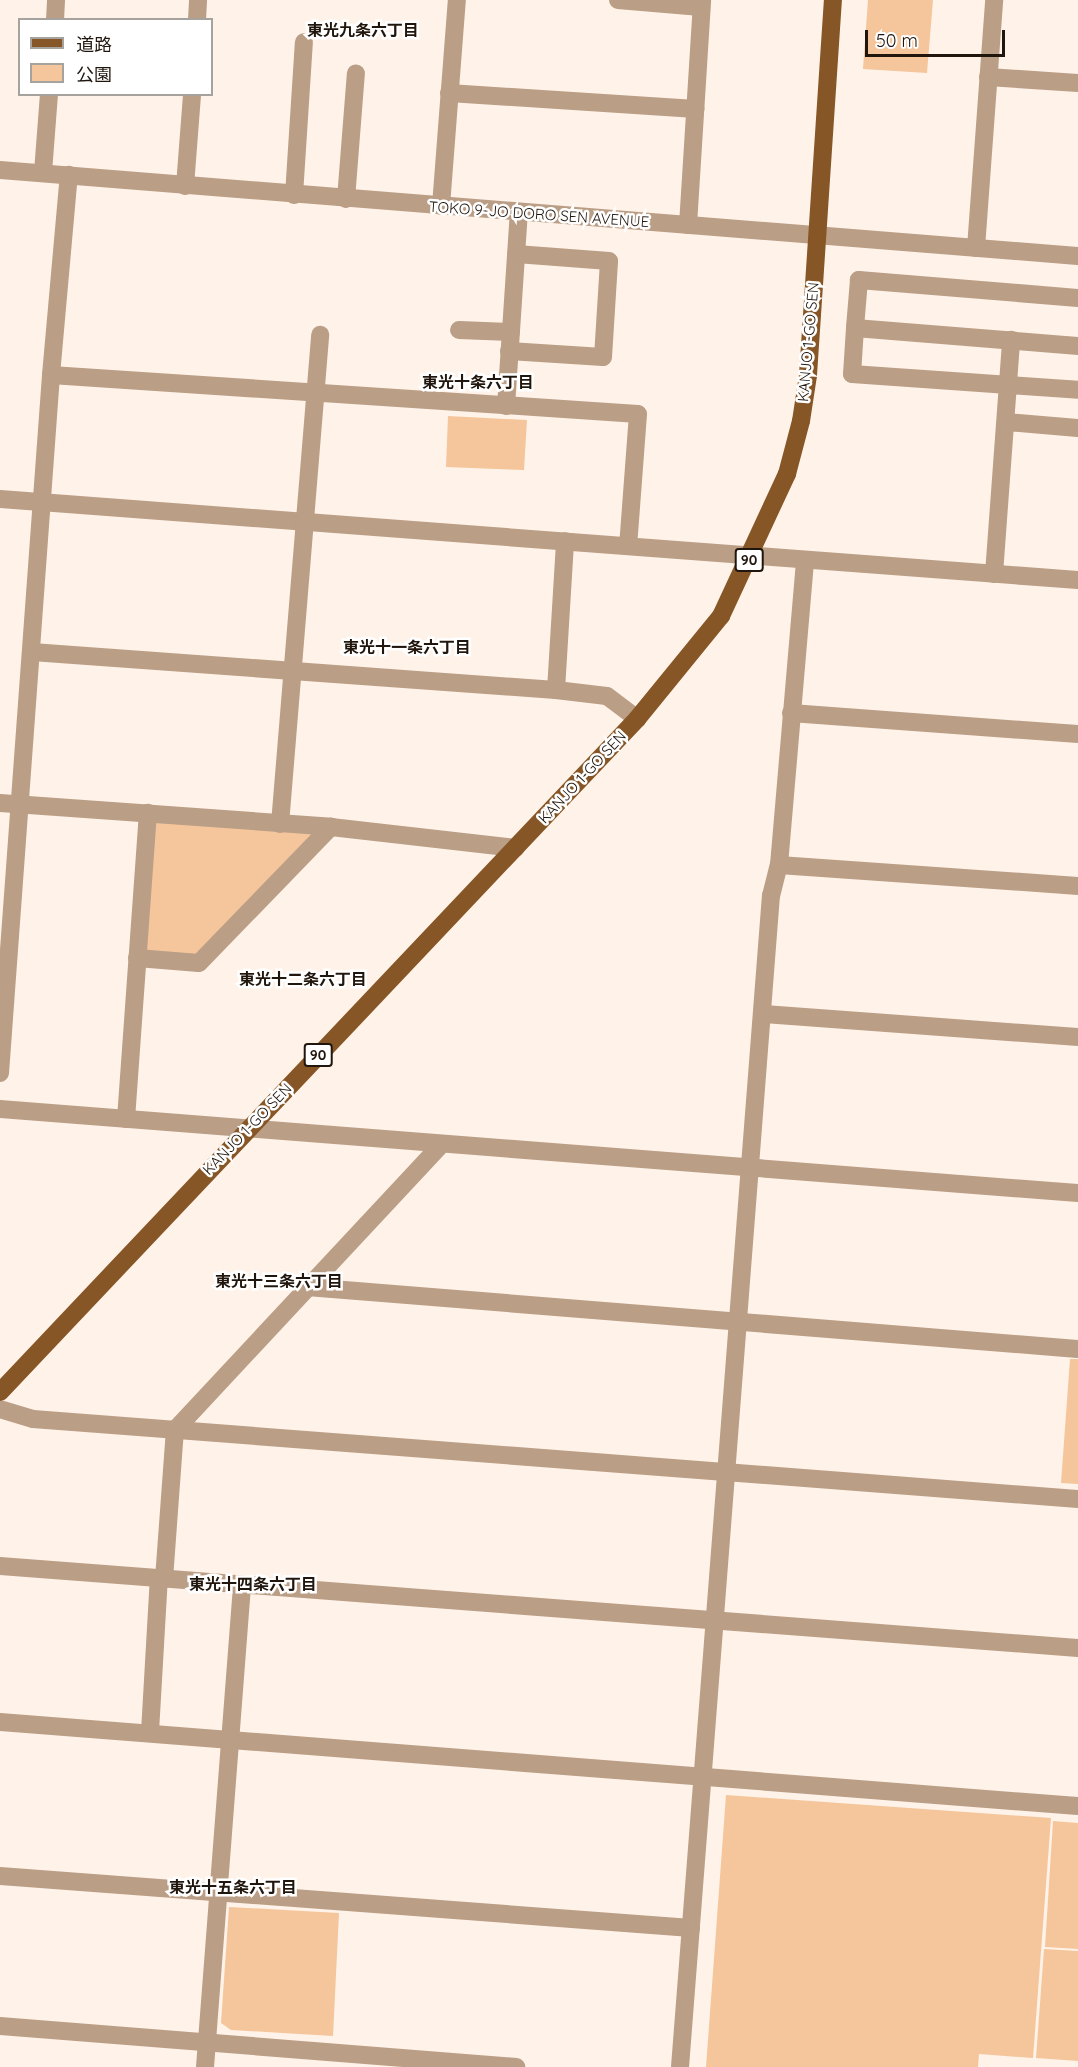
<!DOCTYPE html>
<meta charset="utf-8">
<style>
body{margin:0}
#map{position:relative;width:1078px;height:2067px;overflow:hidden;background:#fff2e8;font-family:Quicksand,"Noto Sans JP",sans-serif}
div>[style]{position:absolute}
.green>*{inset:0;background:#f5c69c}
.minor>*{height:18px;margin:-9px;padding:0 9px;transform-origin:9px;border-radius:9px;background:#ba9e86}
.major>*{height:18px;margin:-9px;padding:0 9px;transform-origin:9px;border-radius:9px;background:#865626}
span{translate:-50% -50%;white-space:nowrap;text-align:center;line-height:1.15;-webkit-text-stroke:5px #fff;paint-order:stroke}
.shield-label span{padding:2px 4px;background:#fff;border:2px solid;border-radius:4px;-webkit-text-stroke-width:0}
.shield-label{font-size:14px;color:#21160d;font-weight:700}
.street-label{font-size:15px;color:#21160d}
.neighbourhood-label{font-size:16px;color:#21160d;font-weight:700}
.legend{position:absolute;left:18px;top:18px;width:195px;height:78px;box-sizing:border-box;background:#fff;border:2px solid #a6a29e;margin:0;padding:8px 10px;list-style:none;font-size:18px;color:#21160d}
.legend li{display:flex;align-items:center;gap:12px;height:30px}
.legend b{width:30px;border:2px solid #a6a29e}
.scale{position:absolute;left:865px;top:30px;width:140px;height:27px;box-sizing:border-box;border:3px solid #21160d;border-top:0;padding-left:8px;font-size:18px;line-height:21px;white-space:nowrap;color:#21160d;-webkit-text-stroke:4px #fff;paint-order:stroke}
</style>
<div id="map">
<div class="green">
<div style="clip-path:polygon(868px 0,933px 0,927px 73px,863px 69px)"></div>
<div style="clip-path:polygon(448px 416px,527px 420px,524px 470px,446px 467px)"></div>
<div style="clip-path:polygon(148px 813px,331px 827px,199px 963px,137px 958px)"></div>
<div style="clip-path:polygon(1070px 1359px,1078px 1359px,1078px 1484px,1061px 1483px)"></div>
<div style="clip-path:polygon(726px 1795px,1051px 1818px,1033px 2058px,979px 2054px,978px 2067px,706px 2067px)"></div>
<div style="clip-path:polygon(1053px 1821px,1078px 1823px,1078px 1949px,1045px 1947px)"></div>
<div style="clip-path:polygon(229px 1907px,339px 1913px,333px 2036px,231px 2030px,221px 2023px)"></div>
<div style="clip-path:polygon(1044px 1949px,1078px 1951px,1078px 2061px,1036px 2058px)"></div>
</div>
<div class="minor">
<div style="left:618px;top:0;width:83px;rotate:4.8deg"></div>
<div style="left:55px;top:20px;width:20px;rotate:-87deg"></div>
<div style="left:197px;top:20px;width:20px;rotate:-87deg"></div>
<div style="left:988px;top:77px;width:90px;rotate:3.8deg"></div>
<div style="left:449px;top:93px;width:247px;rotate:3.7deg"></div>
<div style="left:0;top:170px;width:1081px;rotate:4.56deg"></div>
<div style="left:43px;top:172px;width:78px;rotate:-85.6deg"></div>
<div style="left:185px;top:186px;width:92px;rotate:-85.6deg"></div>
<div style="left:294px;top:195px;width:153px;rotate:-86.3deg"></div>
<div style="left:346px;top:199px;width:126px;rotate:-85.5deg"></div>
<div style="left:441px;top:206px;width:207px;rotate:-85.6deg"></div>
<div style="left:688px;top:225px;width:225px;rotate:-86.4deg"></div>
<div style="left:976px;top:248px;width:249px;rotate:-85.8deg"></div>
<div style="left:1078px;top:298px;width:220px;rotate:-175.3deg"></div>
<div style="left:859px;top:280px;width:48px;rotate:94.8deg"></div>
<div style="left:855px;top:328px;width:224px;rotate:4.6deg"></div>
<div style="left:855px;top:328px;width:46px;rotate:93.7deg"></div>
<div style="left:852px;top:374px;width:227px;rotate:4deg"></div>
<div style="left:459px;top:330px;width:52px;rotate:2.2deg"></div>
<div style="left:509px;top:351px;width:94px;rotate:3.7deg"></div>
<div style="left:603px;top:357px;width:96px;rotate:-86.4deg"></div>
<div style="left:609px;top:261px;width:93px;rotate:-175.7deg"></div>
<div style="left:51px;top:375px;width:588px;rotate:3.8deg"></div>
<div style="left:638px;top:414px;width:132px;rotate:94.3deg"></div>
<div style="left:506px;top:406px;width:194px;rotate:-86.2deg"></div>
<div style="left:1006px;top:422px;width:72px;rotate:4.8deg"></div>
<div style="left:0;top:499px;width:1081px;rotate:4.3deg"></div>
<div style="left:994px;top:574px;width:235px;rotate:-85.8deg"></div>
<div style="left:32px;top:652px;width:525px;rotate:4.15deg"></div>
<div style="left:556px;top:690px;width:51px;rotate:6.7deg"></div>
<div style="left:607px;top:696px;width:38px;rotate:37deg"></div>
<div style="left:556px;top:690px;width:149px;rotate:-86.5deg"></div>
<div style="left:791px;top:713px;width:288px;rotate:4.2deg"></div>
<div style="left:0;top:803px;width:332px;rotate:4.1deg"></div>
<div style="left:331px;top:827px;width:186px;rotate:6.5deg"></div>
<div style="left:280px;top:824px;width:491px;rotate:-85.3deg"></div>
<div style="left:779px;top:865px;width:300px;rotate:4deg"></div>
<div style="left:137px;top:958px;width:62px;rotate:4.6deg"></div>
<div style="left:199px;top:963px;width:190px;rotate:-45.9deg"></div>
<div style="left:764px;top:1014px;width:315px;rotate:4.2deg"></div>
<div style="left:0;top:1073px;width:700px;rotate:-85.82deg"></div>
<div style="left:51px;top:375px;width:201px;rotate:-84.9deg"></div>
<div style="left:0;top:1109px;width:1081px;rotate:4.46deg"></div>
<div style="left:126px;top:1119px;width:307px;rotate:-85.9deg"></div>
<div style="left:307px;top:1287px;width:773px;rotate:4.6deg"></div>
<div style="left:0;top:1409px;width:34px;rotate:17deg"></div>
<div style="left:33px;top:1419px;width:1048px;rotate:4.38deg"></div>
<div style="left:0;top:1566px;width:1081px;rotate:4.35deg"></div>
<div style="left:164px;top:1579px;width:149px;rotate:-85.8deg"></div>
<div style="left:175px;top:1430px;width:391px;rotate:-47deg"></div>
<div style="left:0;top:1722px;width:1081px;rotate:4.46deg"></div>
<div style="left:150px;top:1732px;width:154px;rotate:-86.7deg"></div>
<div style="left:0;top:1876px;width:693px;rotate:4.3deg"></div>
<div style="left:0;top:2026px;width:518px;rotate:4.54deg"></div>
<div style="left:205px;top:2067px;width:484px;rotate:-85.6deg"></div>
<div style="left:680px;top:2067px;width:1175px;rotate:-85.56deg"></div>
<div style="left:771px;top:896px;width:32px;rotate:-76deg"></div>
<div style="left:779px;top:865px;width:306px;rotate:-85.1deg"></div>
</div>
<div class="major">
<div style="left:0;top:1392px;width:927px;rotate:-46.57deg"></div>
<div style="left:637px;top:719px;width:133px;rotate:-50.8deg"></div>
<div style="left:721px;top:616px;width:157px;rotate:-65.1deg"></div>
<div style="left:787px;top:474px;width:55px;rotate:-75.2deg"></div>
<div style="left:801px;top:421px;width:47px;rotate:-81.3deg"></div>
<div style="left:808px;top:375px;width:376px;rotate:-86.2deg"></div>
</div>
<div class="shield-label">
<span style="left:749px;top:560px">90</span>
<span style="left:318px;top:1055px">90</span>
</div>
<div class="street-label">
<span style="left:539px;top:214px;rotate:4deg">TOKO 9-JO DORO SEN AVENUE</span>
<span style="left:808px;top:342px;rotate:-85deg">KANJO 1-GO SEN</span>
<span style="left:582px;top:777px;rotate:-47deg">KANJO 1-GO SEN</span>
<span style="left:247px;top:1129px;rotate:-46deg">KANJO 1-GO SEN</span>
</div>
<div class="neighbourhood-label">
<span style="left:363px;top:30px">東光九条六丁目</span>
<span style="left:478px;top:382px">東光十条六丁目</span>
<span style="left:407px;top:647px">東光十一条六丁目</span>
<span style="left:303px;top:979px">東光十二条六丁目</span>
<span style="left:279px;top:1281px">東光十三条六丁目</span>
<span style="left:253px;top:1584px">東光十四条六丁目</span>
<span style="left:233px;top:1887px">東光十五条六丁目</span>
</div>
<ul class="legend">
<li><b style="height:8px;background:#865626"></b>道路</li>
<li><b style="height:16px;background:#f5c69c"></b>公園</li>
</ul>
<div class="scale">50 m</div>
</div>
